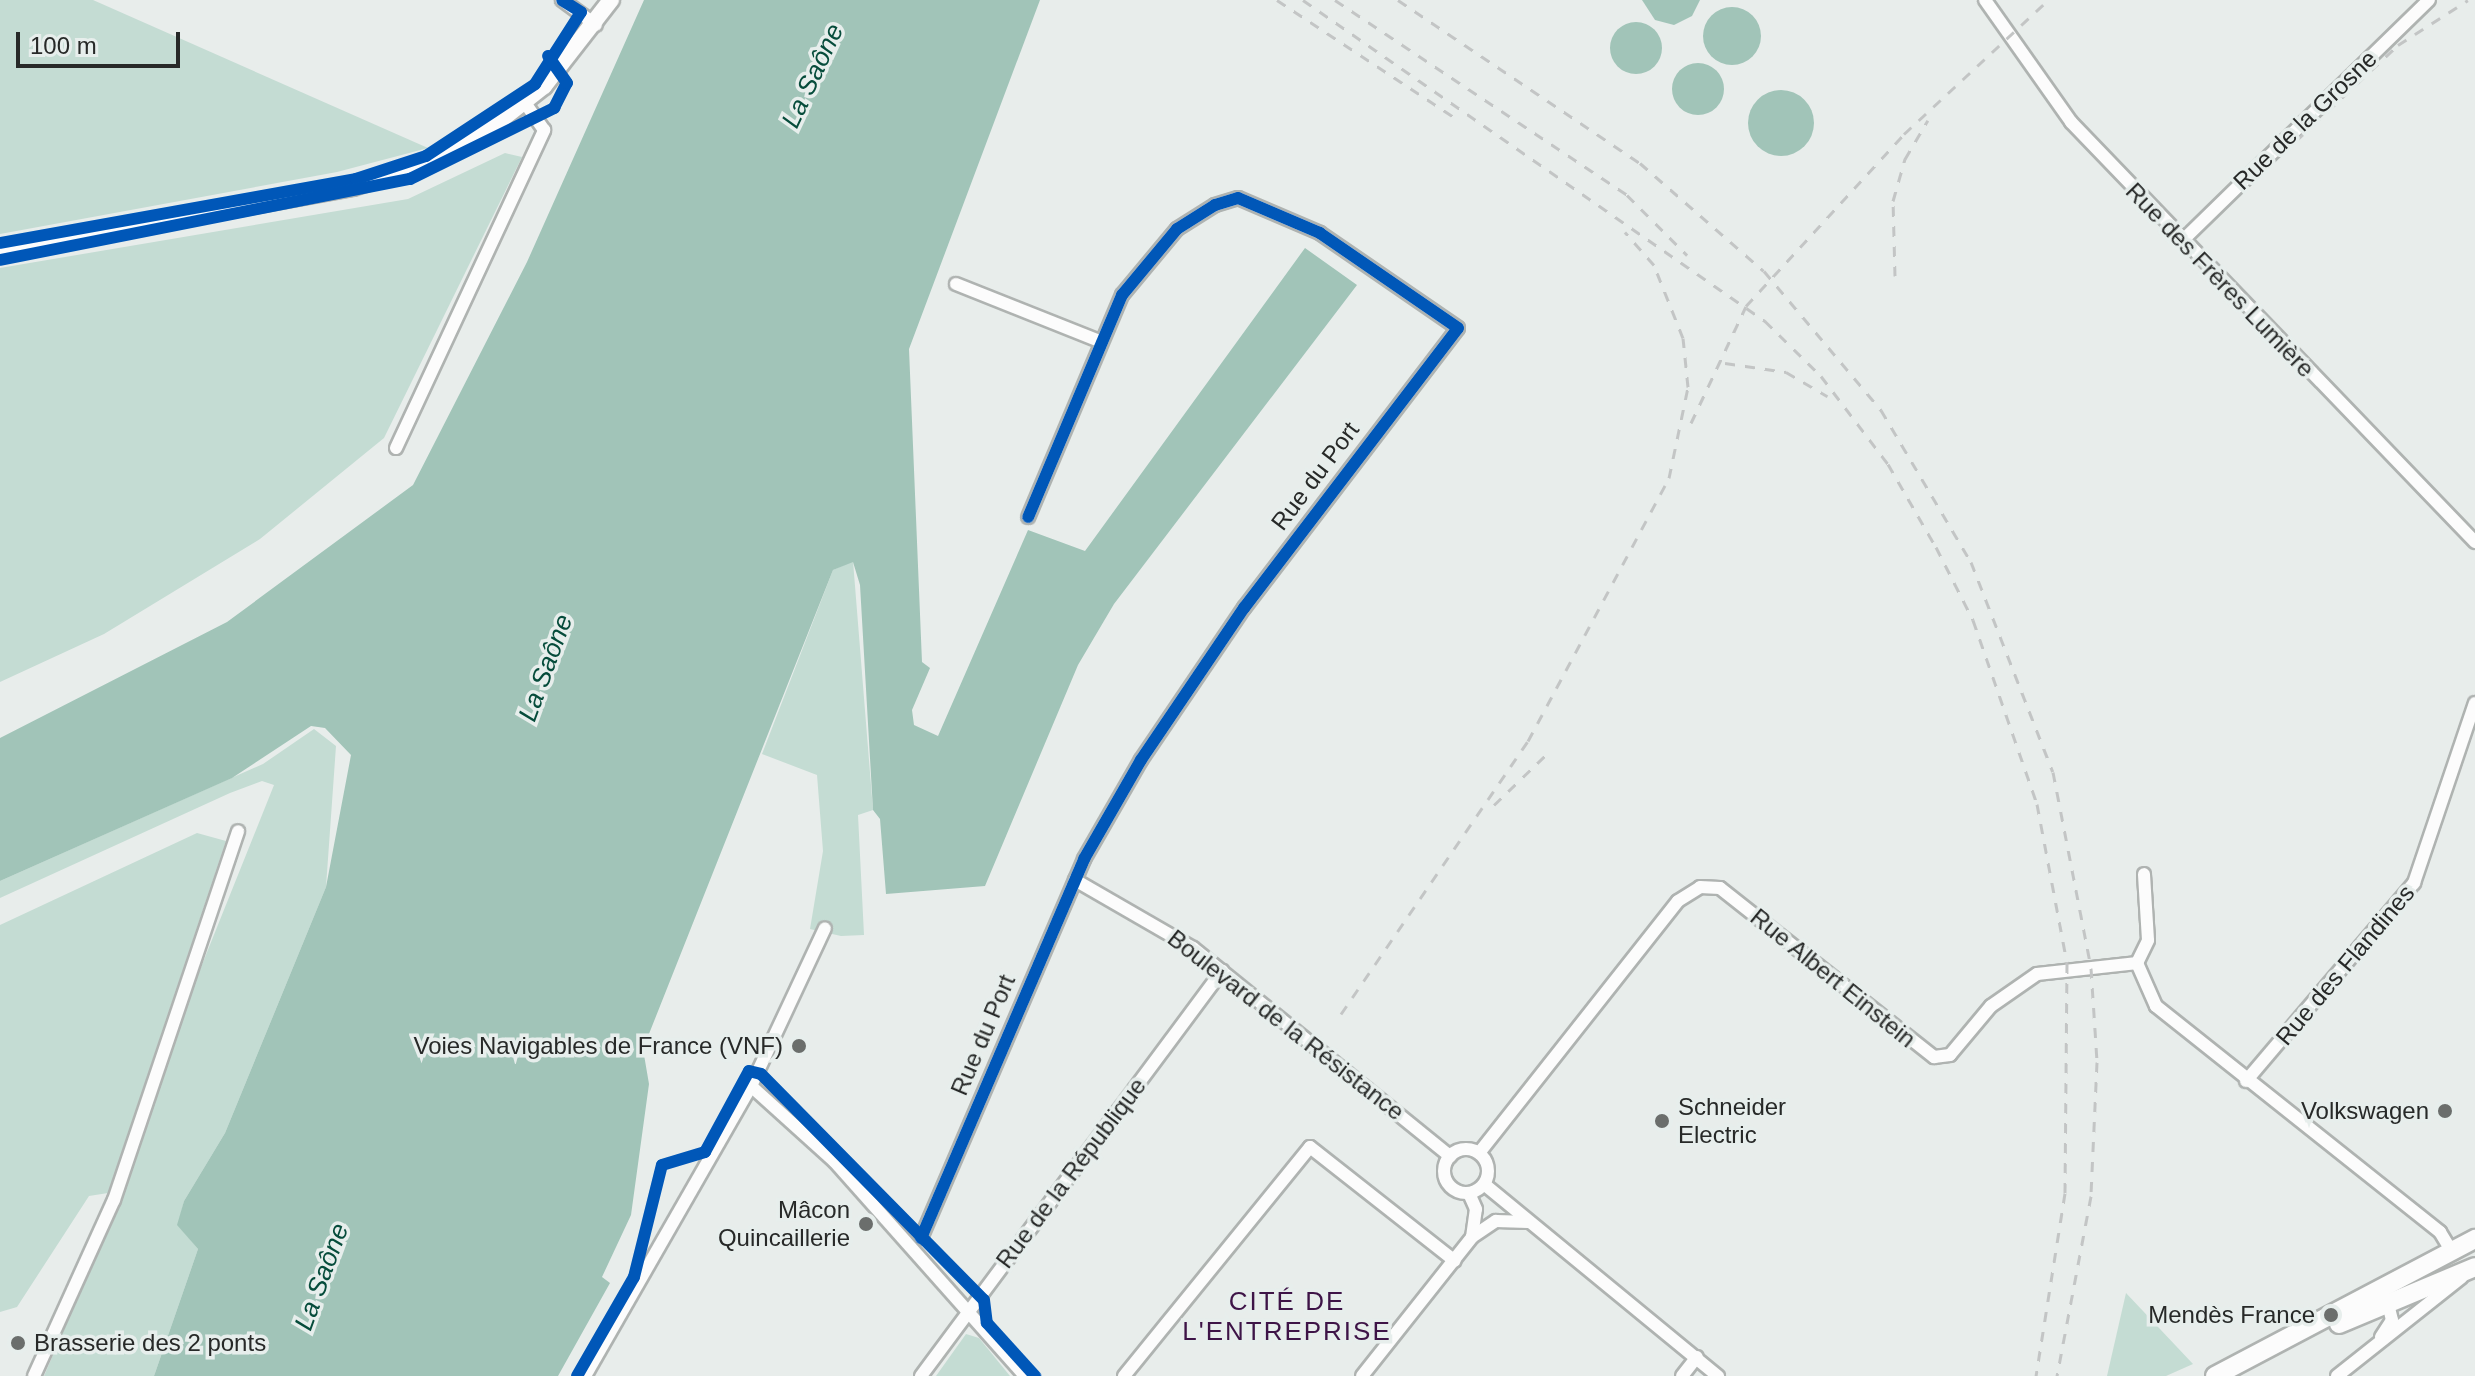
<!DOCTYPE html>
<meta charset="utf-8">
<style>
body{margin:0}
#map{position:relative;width:2475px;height:1376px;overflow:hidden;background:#e8edeb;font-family:Helvetica,sans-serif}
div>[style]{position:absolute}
.green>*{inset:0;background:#c4dcd3}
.water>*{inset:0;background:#a1c4b8}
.round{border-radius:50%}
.roads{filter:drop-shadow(2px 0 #afb3b1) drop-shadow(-2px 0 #afb3b1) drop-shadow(0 2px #afb3b1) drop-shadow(0 -2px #afb3b1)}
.minor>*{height:12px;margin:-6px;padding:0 6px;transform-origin:6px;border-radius:6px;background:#fcfcfc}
.minor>.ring{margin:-6px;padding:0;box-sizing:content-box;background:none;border:12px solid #fcfcfc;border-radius:50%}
.secondary>*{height:16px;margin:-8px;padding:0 8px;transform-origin:8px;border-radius:8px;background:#fcfcfc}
.primary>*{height:18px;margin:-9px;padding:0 9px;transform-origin:9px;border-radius:9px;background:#fcfcfc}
.rail>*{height:3px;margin-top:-1.5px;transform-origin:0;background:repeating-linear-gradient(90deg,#c3c5c5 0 10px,transparent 0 20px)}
.cycleway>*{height:12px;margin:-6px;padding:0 6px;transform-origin:6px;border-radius:6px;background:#0057b8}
.dots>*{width:22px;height:22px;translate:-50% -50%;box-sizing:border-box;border:4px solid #e7eeec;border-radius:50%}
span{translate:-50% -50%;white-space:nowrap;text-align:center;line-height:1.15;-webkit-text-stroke:7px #e7eeec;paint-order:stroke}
.street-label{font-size:24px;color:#272928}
.poi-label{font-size:24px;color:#272928}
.right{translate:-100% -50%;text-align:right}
.left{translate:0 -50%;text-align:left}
.water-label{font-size:26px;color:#064c3b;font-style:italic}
.neighbourhood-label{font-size:26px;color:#3e1447;letter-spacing:2px}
.scale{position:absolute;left:16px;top:32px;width:164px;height:36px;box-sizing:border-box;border:4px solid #272928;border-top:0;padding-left:10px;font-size:24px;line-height:28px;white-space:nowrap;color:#272928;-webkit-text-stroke:6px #e7eeec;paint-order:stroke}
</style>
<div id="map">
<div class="green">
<div style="clip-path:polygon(0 0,93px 0,428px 148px,337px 172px,0 234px)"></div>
<div style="clip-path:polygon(505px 153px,522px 157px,384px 438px,260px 539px,104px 634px,0 682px,0 268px,408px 199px)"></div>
<div style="clip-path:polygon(853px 561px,873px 810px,858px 815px,864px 935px,841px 936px,810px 929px,823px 851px,817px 775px,762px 754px,833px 570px)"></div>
<div style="clip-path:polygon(314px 729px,336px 746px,326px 887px,225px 1133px,184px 1201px,178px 1225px,198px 1249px,154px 1376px,44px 1376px,125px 1187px,187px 1002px,274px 785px,262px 781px,230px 793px,0 898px,0 881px,263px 764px)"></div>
<div style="clip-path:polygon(197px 833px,226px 841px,108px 1193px,89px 1196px,17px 1307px,0 1312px,0 925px)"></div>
<div style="clip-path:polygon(2126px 1293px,2193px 1364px,2166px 1376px,2107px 1376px)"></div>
<div style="clip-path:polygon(966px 1334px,979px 1338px,1010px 1376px,936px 1376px)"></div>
</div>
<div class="water">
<div style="clip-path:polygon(644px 0,1040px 0,909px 349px,922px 662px,930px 668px,912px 710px,914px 725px,938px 736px,1028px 530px,1085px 551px,1305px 248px,1357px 285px,1114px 604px,1078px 665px,985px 886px,886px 894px,880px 819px,873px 810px,860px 585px,853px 562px,833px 570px,643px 1049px,649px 1084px,631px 1215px,602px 1277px,610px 1283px,558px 1376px,154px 1376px,198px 1249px,177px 1225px,184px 1201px,225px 1133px,326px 887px,351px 755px,325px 728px,311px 726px,232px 778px,0 881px,0 738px,227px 622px,413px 485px,527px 262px)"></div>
<div style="clip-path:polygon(1642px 0,1700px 0,1692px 16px,1674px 25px,1655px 20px)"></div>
<div class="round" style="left:1703px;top:7px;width:58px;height:58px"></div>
<div class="round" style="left:1610px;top:22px;width:52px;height:52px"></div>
<div class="round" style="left:1672px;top:63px;width:52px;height:52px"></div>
<div class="round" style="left:1748px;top:90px;width:66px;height:66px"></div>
</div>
<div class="roads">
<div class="minor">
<div style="left:562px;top:0;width:42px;rotate:36.3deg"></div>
<div style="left:1985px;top:0;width:149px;rotate:54.8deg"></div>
<div style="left:2071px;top:122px;width:583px;rotate:46.11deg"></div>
<div style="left:2182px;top:241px;width:345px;rotate:-44.3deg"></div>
<div style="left:956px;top:284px;width:154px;rotate:21.7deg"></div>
<div style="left:396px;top:448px;width:351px;rotate:-65deg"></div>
<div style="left:544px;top:130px;width:33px;rotate:-125deg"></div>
<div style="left:1075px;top:880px;width:136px;rotate:30deg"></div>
<div style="left:1193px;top:948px;width:331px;rotate:39deg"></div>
<div style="left:2137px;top:963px;width:25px;rotate:-64deg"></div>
<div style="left:2148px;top:940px;width:66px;rotate:-93.5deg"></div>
<div style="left:2246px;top:1081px;width:260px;rotate:-49.7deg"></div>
<div style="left:2414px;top:883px;width:190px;rotate:-71.3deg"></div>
<div style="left:751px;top:1086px;width:113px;rotate:42.1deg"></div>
<div style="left:835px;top:1162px;width:286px;rotate:48.4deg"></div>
<div class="ring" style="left:1444px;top:1149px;width:32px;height:32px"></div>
<div style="left:1479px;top:1153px;width:321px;rotate:-51.7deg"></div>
<div style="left:1678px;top:901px;width:26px;rotate:-32deg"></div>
<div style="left:1700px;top:887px;width:20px;rotate:3deg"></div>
<div style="left:1720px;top:888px;width:273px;rotate:38.3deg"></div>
<div style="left:1934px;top:1057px;width:16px;rotate:-7deg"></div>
<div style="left:1950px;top:1055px;width:64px;rotate:-50.1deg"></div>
<div style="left:1991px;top:1006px;width:56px;rotate:-34.8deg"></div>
<div style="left:2037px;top:974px;width:101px;rotate:-6.3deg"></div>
<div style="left:2137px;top:963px;width:47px;rotate:66.2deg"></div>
<div style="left:2156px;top:1006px;width:363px;rotate:38.5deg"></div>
<div style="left:2440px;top:1232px;width:23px;rotate:59deg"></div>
<div style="left:1484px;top:1184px;width:303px;rotate:39.4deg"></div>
<div style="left:1472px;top:1237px;width:29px;rotate:-34deg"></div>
<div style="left:1496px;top:1221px;width:32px;rotate:2deg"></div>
<div style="left:921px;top:1238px;width:413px;rotate:-66.7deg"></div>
<div style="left:1084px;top:859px;width:114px;rotate:-60.1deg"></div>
<div style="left:1141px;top:760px;width:184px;rotate:-55.9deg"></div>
<div style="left:1244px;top:608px;width:352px;rotate:-52.6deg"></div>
<div style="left:1458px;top:328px;width:168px;rotate:-145.5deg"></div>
<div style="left:1320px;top:233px;width:89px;rotate:-156.9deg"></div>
<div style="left:1238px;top:198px;width:24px;rotate:163deg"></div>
<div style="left:1215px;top:205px;width:45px;rotate:147.7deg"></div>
<div style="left:1177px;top:229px;width:86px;rotate:129.8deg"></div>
<div style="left:1122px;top:295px;width:241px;rotate:112.9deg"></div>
<div style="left:2381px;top:1337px;width:20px;rotate:-57deg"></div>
<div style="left:2392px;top:1320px;width:12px;rotate:-104deg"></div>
<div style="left:34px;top:1376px;width:193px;rotate:-65.6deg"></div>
<div style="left:114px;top:1200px;width:389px;rotate:-71.4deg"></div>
<div style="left:585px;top:1376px;width:334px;rotate:-60.2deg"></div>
<div style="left:751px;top:1086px;width:174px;rotate:-64.9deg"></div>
<div style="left:921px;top:1376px;width:505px;rotate:-53.38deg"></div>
<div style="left:1124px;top:1376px;width:295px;rotate:-50.9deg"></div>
<div style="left:1310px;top:1147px;width:184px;rotate:38.2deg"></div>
<div style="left:1362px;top:1376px;width:177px;rotate:-51.6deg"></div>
<div style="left:1472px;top:1237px;width:28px;rotate:-82deg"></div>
<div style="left:1476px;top:1209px;width:17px;rotate:-114deg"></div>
<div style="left:1682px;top:1376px;width:24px;rotate:-52deg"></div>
<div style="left:2337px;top:1376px;width:159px;rotate:-38.4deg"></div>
</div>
<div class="secondary">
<div style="left:0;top:251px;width:358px;rotate:-10.3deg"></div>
<div style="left:352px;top:187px;width:77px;rotate:-17.3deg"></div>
<div style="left:426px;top:164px;width:58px;rotate:-26.6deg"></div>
<div style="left:478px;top:138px;width:84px;rotate:-38.2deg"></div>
<div style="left:544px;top:86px;width:109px;rotate:-52.1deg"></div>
</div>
<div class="primary">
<div style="left:2339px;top:1324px;width:147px;rotate:-22.7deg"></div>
<div style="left:2215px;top:1376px;width:294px;rotate:-27.8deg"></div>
</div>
</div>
<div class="rail">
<div style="left:1277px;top:0;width:212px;rotate:33.5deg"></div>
<div style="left:1303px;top:0;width:563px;rotate:34.79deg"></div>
<div style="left:1765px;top:321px;width:78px;rotate:44.5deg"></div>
<div style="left:1821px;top:376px;width:111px;rotate:52.7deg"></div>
<div style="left:1888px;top:464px;width:96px;rotate:60deg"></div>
<div style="left:1936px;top:547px;width:82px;rotate:63.1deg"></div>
<div style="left:1973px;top:620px;width:195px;rotate:70.8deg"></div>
<div style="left:2037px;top:804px;width:162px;rotate:79.3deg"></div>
<div style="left:2067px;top:963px;width:230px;rotate:90.5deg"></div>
<div style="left:2065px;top:1193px;width:185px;rotate:99deg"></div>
<div style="left:1335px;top:0;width:351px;rotate:33.7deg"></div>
<div style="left:1627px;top:195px;width:85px;rotate:45deg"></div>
<div style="left:1398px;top:0;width:292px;rotate:34deg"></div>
<div style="left:1640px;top:163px;width:164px;rotate:41.1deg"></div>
<div style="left:1764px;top:271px;width:182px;rotate:49.9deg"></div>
<div style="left:1881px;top:410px;width:177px;rotate:59.4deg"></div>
<div style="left:1971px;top:562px;width:225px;rotate:68.7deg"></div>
<div style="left:2053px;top:772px;width:200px;rotate:79deg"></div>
<div style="left:2091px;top:968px;width:94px;rotate:86.3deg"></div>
<div style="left:2097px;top:1062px;width:134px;rotate:92.6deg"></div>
<div style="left:2091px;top:1196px;width:183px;rotate:100.7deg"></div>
<div style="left:2298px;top:139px;width:137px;rotate:-43.2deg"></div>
<div style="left:2398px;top:45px;width:83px;rotate:-32.7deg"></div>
<div style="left:1895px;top:276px;width:75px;rotate:-91.5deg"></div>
<div style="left:1893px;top:201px;width:44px;rotate:-74.1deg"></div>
<div style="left:1905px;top:159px;width:45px;rotate:-59.5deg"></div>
<div style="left:1725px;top:363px;width:62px;rotate:8.4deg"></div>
<div style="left:1786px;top:372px;width:48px;rotate:30.3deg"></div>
<div style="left:1691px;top:423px;width:129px;rotate:-64.8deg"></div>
<div style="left:1746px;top:306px;width:234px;rotate:-47.4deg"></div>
<div style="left:1904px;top:134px;width:197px;rotate:-42.9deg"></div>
<div style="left:1494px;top:805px;width:78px;rotate:-44deg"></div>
<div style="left:1341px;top:1014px;width:331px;rotate:-55.6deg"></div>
<div style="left:1528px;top:741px;width:298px;rotate:-61.8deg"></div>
<div style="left:1669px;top:478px;width:93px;rotate:-78.2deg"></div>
<div style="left:1688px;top:387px;width:49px;rotate:-95.8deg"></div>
<div style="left:1683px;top:338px;width:79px;rotate:-111.7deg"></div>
<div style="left:1654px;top:265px;width:44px;rotate:-131.3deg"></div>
</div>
<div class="cycleway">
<div style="left:0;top:243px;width:362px;rotate:-10.2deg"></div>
<div style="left:356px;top:179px;width:74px;rotate:-18.2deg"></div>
<div style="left:426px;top:156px;width:131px;rotate:-33.4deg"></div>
<div style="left:535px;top:84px;width:85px;rotate:-57.4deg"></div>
<div style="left:581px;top:12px;width:22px;rotate:-148deg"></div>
<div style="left:0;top:260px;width:418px;rotate:-11.2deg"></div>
<div style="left:410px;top:179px;width:161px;rotate:-26.2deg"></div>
<div style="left:554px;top:108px;width:28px;rotate:-63deg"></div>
<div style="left:567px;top:83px;width:33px;rotate:-125deg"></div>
<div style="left:921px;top:1238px;width:413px;rotate:-66.7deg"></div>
<div style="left:1084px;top:859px;width:114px;rotate:-60.1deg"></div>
<div style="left:1141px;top:760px;width:184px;rotate:-55.9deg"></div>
<div style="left:1244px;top:608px;width:352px;rotate:-52.6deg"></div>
<div style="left:1458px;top:328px;width:168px;rotate:-145.5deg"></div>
<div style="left:1320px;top:233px;width:89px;rotate:-156.9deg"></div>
<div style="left:1238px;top:198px;width:24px;rotate:163deg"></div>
<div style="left:1215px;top:205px;width:45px;rotate:147.7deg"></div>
<div style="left:1177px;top:229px;width:86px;rotate:129.8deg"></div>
<div style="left:1122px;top:295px;width:241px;rotate:112.9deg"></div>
<div style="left:577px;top:1376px;width:114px;rotate:-60.1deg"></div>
<div style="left:634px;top:1277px;width:115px;rotate:-76deg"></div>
<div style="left:662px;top:1165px;width:45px;rotate:-16.8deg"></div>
<div style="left:705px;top:1152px;width:92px;rotate:-61.5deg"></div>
<div style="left:749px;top:1071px;width:12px;rotate:14deg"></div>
<div style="left:761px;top:1074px;width:317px;rotate:45.4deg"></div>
<div style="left:984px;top:1300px;width:23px;rotate:83deg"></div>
<div style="left:987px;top:1323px;width:72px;rotate:47.8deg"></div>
</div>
<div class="dots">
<div style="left:799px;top:1046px;background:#6b6e6c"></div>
<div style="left:2445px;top:1111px;background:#6b6e6c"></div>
<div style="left:1662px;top:1121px;background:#6b6e6c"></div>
<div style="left:866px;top:1224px;background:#6b6e6c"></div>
<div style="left:2331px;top:1315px;background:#6b6e6c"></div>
<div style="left:18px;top:1343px;background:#6b6e6c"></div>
</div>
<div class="street-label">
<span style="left:2305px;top:120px;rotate:-44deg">Rue de la Grosne</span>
<span style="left:2220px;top:280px;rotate:46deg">Rue des Frères Lumière</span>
<span style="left:1315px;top:476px;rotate:-53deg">Rue du Port</span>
<span style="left:2345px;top:965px;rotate:-50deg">Rue des Flandines</span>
<span style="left:1833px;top:978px;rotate:39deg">Rue Albert Einstein</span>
<span style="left:1286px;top:1025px;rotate:38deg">Boulevard de la Résistance</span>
<span style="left:983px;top:1035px;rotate:-67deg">Rue du Port</span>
<span style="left:1071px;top:1173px;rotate:-53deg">Rue de la République</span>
</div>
<div class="poi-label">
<span class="right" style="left:783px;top:1046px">Voies Navigables de France (VNF)</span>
<span class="left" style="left:1678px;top:1121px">Schneider<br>Electric</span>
<span class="right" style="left:2429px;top:1111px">Volkswagen</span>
<span class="right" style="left:850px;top:1224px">Mâcon<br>Quincaillerie</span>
<span class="right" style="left:2315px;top:1315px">Mendès France</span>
<span class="left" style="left:34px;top:1343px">Brasserie des 2 ponts</span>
</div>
<div class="water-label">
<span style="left:813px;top:76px;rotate:-65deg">La Saône</span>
<span style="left:546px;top:668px;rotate:-70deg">La Saône</span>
<span style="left:322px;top:1277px;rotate:-70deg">La Saône</span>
</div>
<div class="neighbourhood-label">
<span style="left:1287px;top:1317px">CITÉ DE<br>L'ENTREPRISE</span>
</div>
<div class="scale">100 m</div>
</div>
